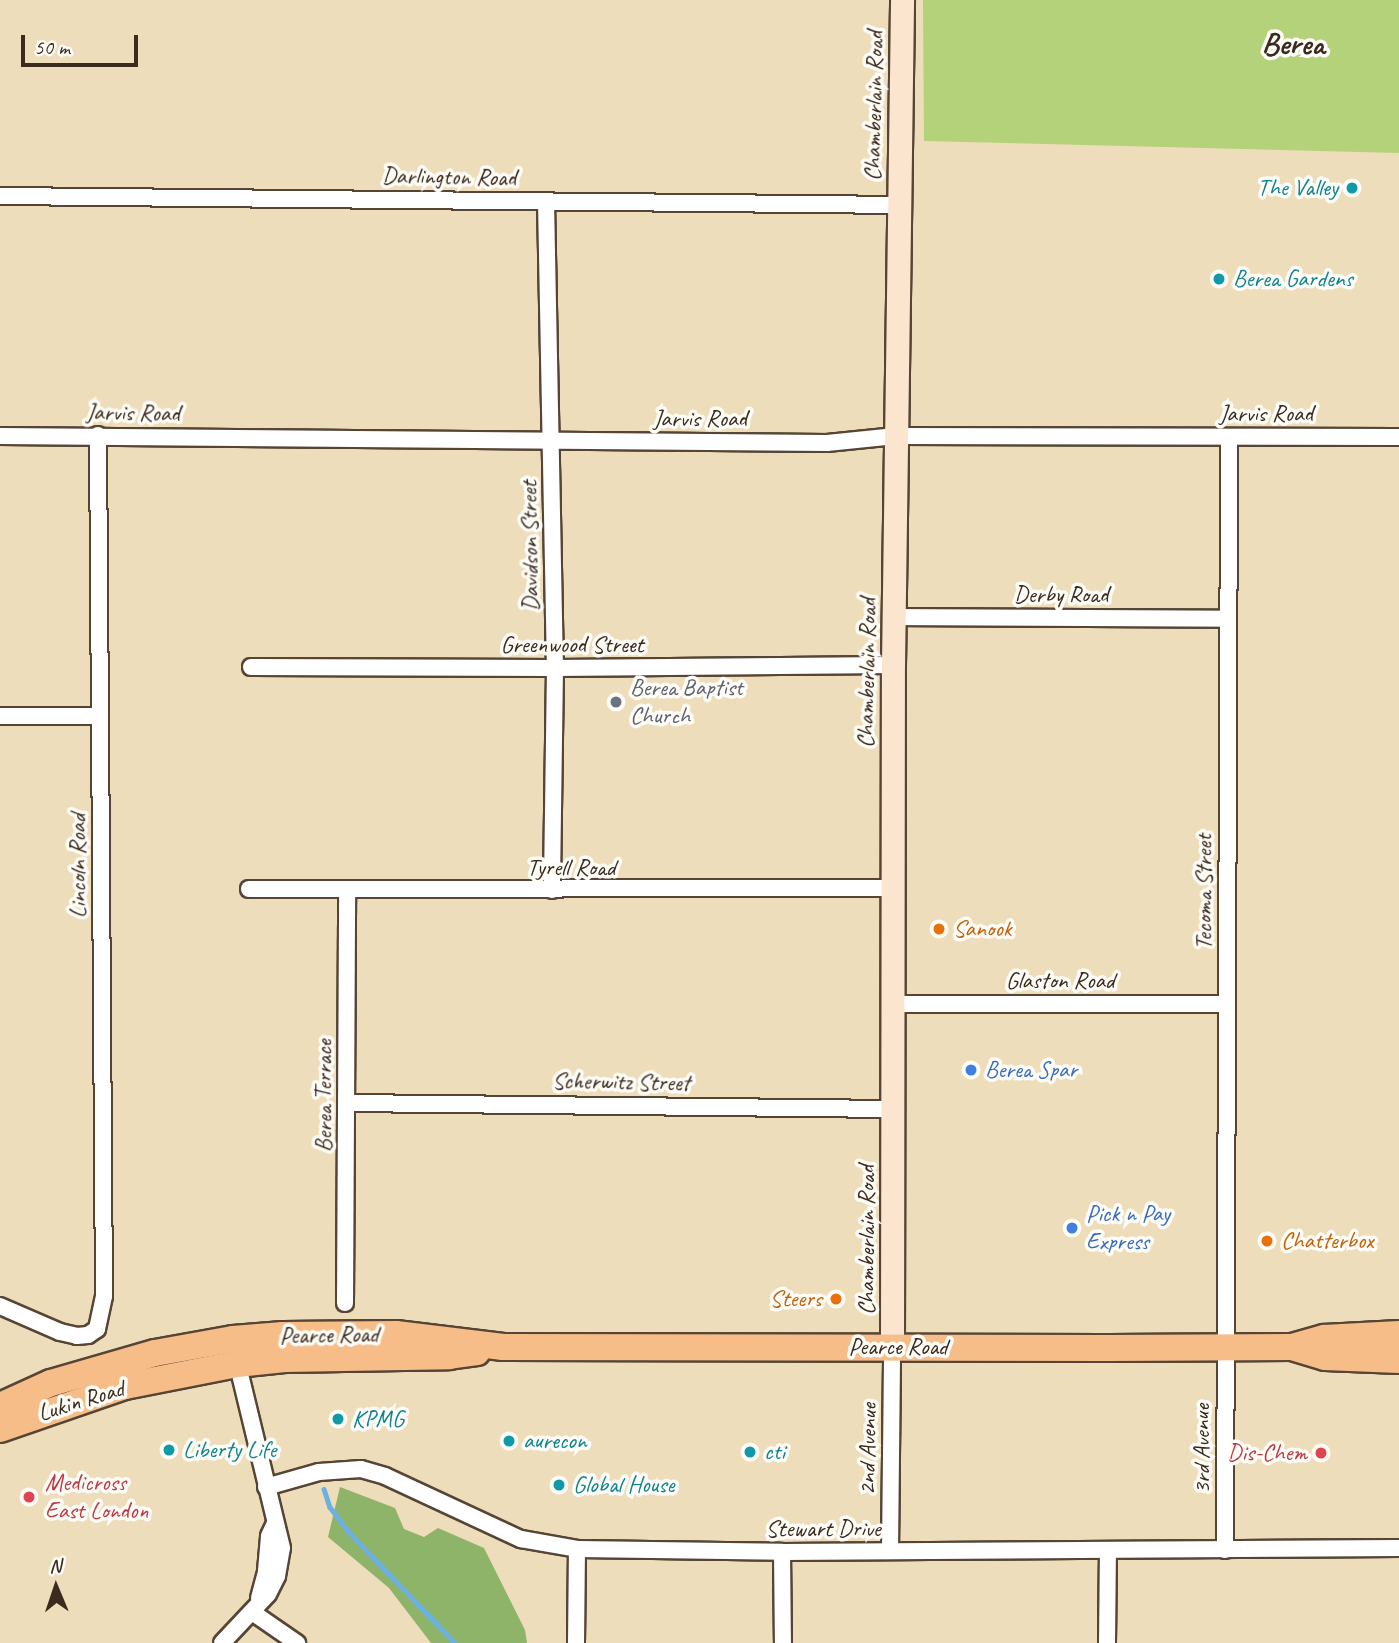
<!DOCTYPE html>
<style>
body{margin:0}
#map{position:relative;width:1399px;height:1643px;overflow:hidden;background:#eeddba;font-family:Caveat,sans-serif}
div>[style]{position:absolute}
.green>*{inset:0;background:#b3d279}
.forest>*{inset:0;background:#8eb469}
.stream>*{height:4.5px;margin:-2.25px;padding:0 2.25px;transform-origin:2.25px;border-radius:2.25px;background:#6db1e3}
.roads{filter:drop-shadow(2px 0 #564535) drop-shadow(-2px 0 #564535) drop-shadow(0 2px #564535) drop-shadow(0 -2px #564535)}
.street>*{height:16px;margin:-8px;padding:0 8px;transform-origin:8px;border-radius:8px;background:#fff}
.secondary>*{height:23px;margin:-11.5px;padding:0 11.5px;transform-origin:11.5px;border-radius:11.5px;background:#fce5cf}
.primary>*{height:26px;margin:-13px;padding:0 13px;transform-origin:13px;border-radius:13px;background:#f7bd88}
.dots>*{width:19px;height:19px;translate:-50% -50%;box-sizing:border-box;border:4px solid #fdfcf7;border-radius:50%}
span{translate:-50% -50%;white-space:nowrap;text-align:center;line-height:1.15;-webkit-text-stroke:7px #fdfcf7;paint-order:stroke}
.street-label{font-size:24px;color:#3b2a1e}
.culture-label{font-size:24px;color:#0d838f}
.right{translate:-100% -50%;text-align:right}
.left{translate:0 -50%;text-align:left}
.worship-label{font-size:24px;color:#5b616d}
.food-label{font-size:24px;color:#c56008}
.shop-label{font-size:24px;color:#366cbe}
.health-label{font-size:24px;color:#be3a42}
.district-label{font-size:32px;color:#3b2a1e;font-weight:700}
.north{position:absolute;left:21px;top:1552px;width:70px;height:70px;-webkit-text-stroke:5px #fdfcf7;paint-order:stroke;rotate:358deg;font-size:19px;font-weight:700;line-height:28px;text-align:center;color:#3b2a1e}
.north::after{content:'';display:block;margin:auto;width:24px;height:32px;background:#3b2a1e;clip-path:polygon(50% 0,100% 100%,50% 72%,0 100%)}
.scale{position:absolute;left:21px;top:35px;width:117px;height:32px;box-sizing:border-box;border:4px solid #3b2a1e;border-top:0;padding-left:9px;font-size:21px;line-height:24px;white-space:nowrap;color:#3b2a1e;-webkit-text-stroke:5px #fdfcf7;paint-order:stroke}
</style>
<div id="map">
<div class="green">
<div style="clip-path:polygon(923px 0,1399px 0,1399px 153px,924px 141px)"></div>
</div>
<div class="forest">
<div style="clip-path:polygon(340px 1487px,395px 1508px,404px 1529px,424px 1537px,438px 1528px,484px 1548px,525px 1630px,527px 1643px,431px 1643px,389px 1588px,328px 1537px)"></div>
</div>
<div class="stream">
<div style="left:324px;top:1489px;width:19px;rotate:72deg"></div>
<div style="left:330px;top:1507px;width:30px;rotate:53deg"></div>
<div style="left:348px;top:1531px;width:155px;rotate:46.3deg"></div>
</div>
<div class="roads">
<div class="street">
<div style="left:0;top:196px;width:898px;rotate:0.57deg"></div>
<div style="left:546px;top:201px;width:467px;rotate:88.9deg"></div>
<div style="left:555px;top:668px;width:222px;rotate:90.8deg"></div>
<div style="left:0;top:436px;width:827px;rotate:0.48deg"></div>
<div style="left:827px;top:443px;width:69px;rotate:-5.8deg"></div>
<div style="left:896px;top:436px;width:503px;rotate:0.11deg"></div>
<div style="left:894px;top:617px;width:334px;rotate:0.3deg"></div>
<div style="left:251px;top:667px;width:304px;rotate:0.2deg"></div>
<div style="left:555px;top:668px;width:338px;rotate:-0.5deg"></div>
<div style="left:0;top:716px;width:99px"></div>
<div style="left:249px;top:889px;width:645px;rotate:-0.09deg"></div>
<div style="left:894px;top:1004px;width:332px"></div>
<div style="left:347px;top:1103px;width:547px;rotate:0.63deg"></div>
<div style="left:345px;top:1303px;width:412px;rotate:-89.7deg"></div>
<div style="left:0;top:1306px;width:65px;rotate:23.4deg"></div>
<div style="left:60px;top:1332px;width:17px;rotate:13deg"></div>
<div style="left:77px;top:1336px;width:11px;rotate:-5deg"></div>
<div style="left:88px;top:1335px;width:11px;rotate:-34deg"></div>
<div style="left:97px;top:1329px;width:34px;rotate:-78deg"></div>
<div style="left:104px;top:1296px;width:861px;rotate:-90.4deg"></div>
<div style="left:266px;top:1487px;width:55px;rotate:-15.8deg"></div>
<div style="left:319px;top:1472px;width:42px;rotate:-4.1deg"></div>
<div style="left:361px;top:1469px;width:25px;rotate:16deg"></div>
<div style="left:385px;top:1476px;width:150px;rotate:24.9deg"></div>
<div style="left:521px;top:1539px;width:57px;rotate:10.1deg"></div>
<div style="left:577px;top:1549px;width:205px;rotate:0.8deg"></div>
<div style="left:782px;top:1552px;width:617px;rotate:-0.37deg"></div>
<div style="left:1225px;top:1550px;width:1113px;rotate:-89.79deg"></div>
<div style="left:890px;top:1551px;width:204px;rotate:-89.4deg"></div>
<div style="left:782px;top:1552px;width:91px;rotate:89.4deg"></div>
<div style="left:259px;top:1598px;width:28px;rotate:-75deg"></div>
<div style="left:266px;top:1571px;width:35px;rotate:-85deg"></div>
<div style="left:269px;top:1536px;width:14px;rotate:-65deg"></div>
<div style="left:252px;top:1612px;width:55px;rotate:34.6deg"></div>
<div style="left:222px;top:1643px;width:67px;rotate:-46.8deg"></div>
<div style="left:268px;top:1594px;width:20px;rotate:-63deg"></div>
<div style="left:277px;top:1576px;width:28px;rotate:-80deg"></div>
<div style="left:282px;top:1548px;width:195px;rotate:-103.6deg"></div>
<div style="left:576px;top:1643px;width:94px;rotate:-89.4deg"></div>
<div style="left:1107px;top:1643px;width:92px;rotate:-89.4deg"></div>
</div>
<div class="secondary">
<div style="left:892px;top:1347px;width:682px;rotate:-89.92deg"></div>
<div style="left:893px;top:665px;width:665px;rotate:-89.22deg"></div>
</div>
<div class="primary">
<div style="left:1292px;top:1347px;width:34px;rotate:17deg"></div>
<div style="left:1325px;top:1357px;width:74px;rotate:2.3deg"></div>
<div style="left:0;top:1406px;width:56px;rotate:-24.3deg"></div>
<div style="left:51px;top:1383px;width:108px;rotate:-16.1deg"></div>
<div style="left:155px;top:1353px;width:79px;rotate:-10.2deg"></div>
<div style="left:233px;top:1339px;width:50px;rotate:-4.6deg"></div>
<div style="left:283px;top:1335px;width:113px;rotate:-0.5deg"></div>
<div style="left:396px;top:1334px;width:108px;rotate:6.9deg"></div>
<div style="left:503px;top:1347px;width:606px;rotate:0.09deg"></div>
<div style="left:1109px;top:1348px;width:183px;rotate:-0.3deg"></div>
<div style="left:1292px;top:1347px;width:33px;rotate:-16deg"></div>
<div style="left:1324px;top:1338px;width:75px;rotate:-3.1deg"></div>
<div style="left:0;top:1429px;width:132px;rotate:-19deg"></div>
<div style="left:125px;top:1386px;width:114px;rotate:-11.1deg"></div>
<div style="left:237px;top:1364px;width:48px;rotate:-5.9deg"></div>
<div style="left:285px;top:1359px;width:164px;rotate:-1deg"></div>
<div style="left:449px;top:1356px;width:28px;rotate:-8deg"></div>
</div>
</div>
<div class="dots">
<div style="left:1352px;top:188px;background:#0f9aa8"></div>
<div style="left:1219px;top:279px;background:#0f9aa8"></div>
<div style="left:616px;top:702px;background:#6b7280"></div>
<div style="left:939px;top:929px;background:#e8710a"></div>
<div style="left:971px;top:1070px;background:#3f7fe0"></div>
<div style="left:1072px;top:1228px;background:#3f7fe0"></div>
<div style="left:1267px;top:1241px;background:#e8710a"></div>
<div style="left:836px;top:1299px;background:#e8710a"></div>
<div style="left:338px;top:1419px;background:#0f9aa8"></div>
<div style="left:509px;top:1441px;background:#0f9aa8"></div>
<div style="left:169px;top:1450px;background:#0f9aa8"></div>
<div style="left:750px;top:1452px;background:#0f9aa8"></div>
<div style="left:1321px;top:1453px;background:#e0444e"></div>
<div style="left:559px;top:1485px;background:#0f9aa8"></div>
<div style="left:29px;top:1497px;background:#e0444e"></div>
</div>
<div class="street-label">
<span style="left:874px;top:106px;rotate:-89deg">Chamberlain Road</span>
<span style="left:449px;top:177px;rotate:1deg">Darlington Road</span>
<span style="left:133px;top:413px;rotate:1deg">Jarvis Road</span>
<span style="left:1266px;top:414px">Jarvis Road</span>
<span style="left:700px;top:419px">Jarvis Road</span>
<span style="left:530px;top:546px;rotate:-91deg">Davidson Street</span>
<span style="left:1061px;top:595px">Derby Road</span>
<span style="left:572px;top:645px">Greenwood Street</span>
<span style="left:867px;top:673px;rotate:-89deg">Chamberlain Road</span>
<span style="left:78px;top:866px;rotate:-90deg">Lincoln Road</span>
<span style="left:571px;top:868px">Tyrell Road</span>
<span style="left:1204px;top:892px;rotate:-90deg">Tecoma Street</span>
<span style="left:1060px;top:981px">Glaston Road</span>
<span style="left:621px;top:1082px;rotate:1deg">Scherwitz Street</span>
<span style="left:324px;top:1096px;rotate:-90deg">Berea Terrace</span>
<span style="left:867px;top:1240px;rotate:-90deg">Chamberlain Road</span>
<span style="left:329px;top:1335px;rotate:-1deg">Pearce Road</span>
<span style="left:898px;top:1347px">Pearce Road</span>
<span style="left:81px;top:1401px;rotate:-17deg">Lukin Road</span>
<span style="left:868px;top:1449px;rotate:-89deg">2nd Avenue</span>
<span style="left:1202px;top:1449px;rotate:-90deg">3rd Avenue</span>
<span style="left:823px;top:1529px">Stewart Drive</span>
</div>
<div class="culture-label">
<span class="right" style="left:1338px;top:188px">The Valley</span>
<span class="left" style="left:1233px;top:279px">Berea Gardens</span>
<span class="left" style="left:352px;top:1419px">KPMG</span>
<span class="left" style="left:523px;top:1441px">aurecon</span>
<span class="left" style="left:183px;top:1450px">Liberty Life</span>
<span class="left" style="left:764px;top:1452px">cti</span>
<span class="left" style="left:573px;top:1485px">Global House</span>
</div>
<div class="worship-label">
<span class="left" style="left:630px;top:702px">Berea Baptist<br>Church</span>
</div>
<div class="food-label">
<span class="left" style="left:953px;top:929px">Sanook</span>
<span class="left" style="left:1281px;top:1241px">Chatterbox</span>
<span class="right" style="left:822px;top:1299px">Steers</span>
</div>
<div class="shop-label">
<span class="left" style="left:985px;top:1070px">Berea Spar</span>
<span class="left" style="left:1086px;top:1228px">Pick n Pay<br>Express</span>
</div>
<div class="health-label">
<span class="right" style="left:1307px;top:1453px">Dis-Chem</span>
<span class="left" style="left:45px;top:1497px">Medicross<br>East London</span>
</div>
<div class="district-label">
<span style="left:1293px;top:44px">Berea</span>
</div>
<div class="north">N</div>
<div class="scale">50 m</div>
</div>
